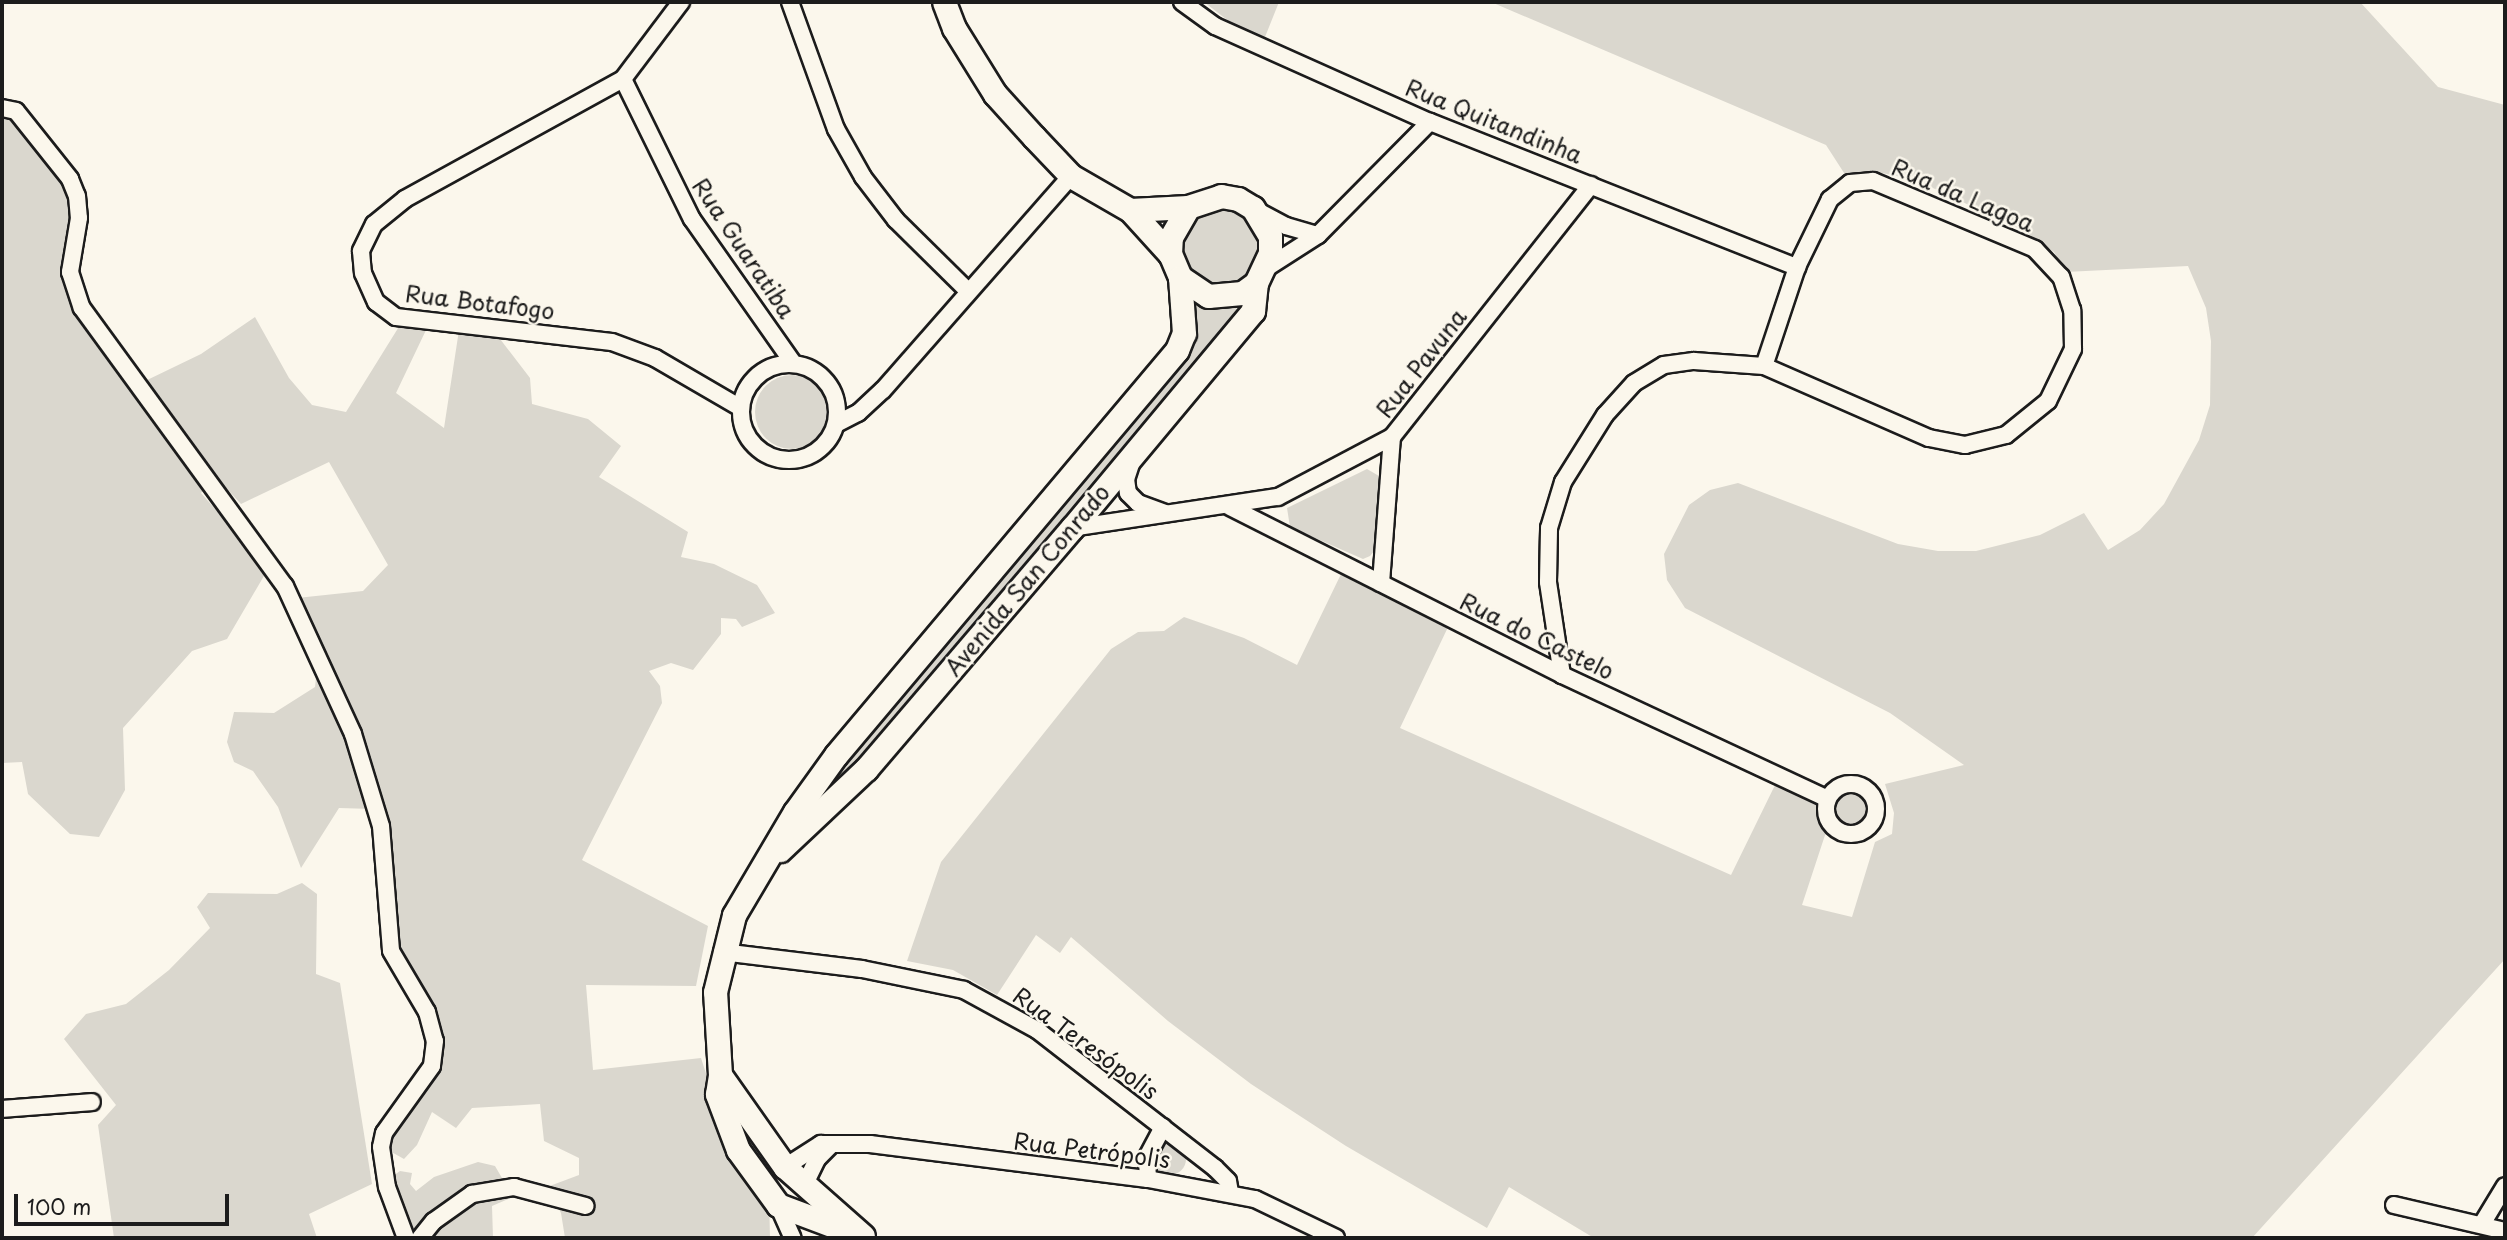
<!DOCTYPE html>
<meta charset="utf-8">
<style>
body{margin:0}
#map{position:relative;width:2507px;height:1240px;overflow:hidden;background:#fbf7ec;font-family:"Playpen Sans",sans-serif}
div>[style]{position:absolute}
.green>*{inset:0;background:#dad7ce}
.round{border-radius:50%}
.roads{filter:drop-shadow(2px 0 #1c1c1c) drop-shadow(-2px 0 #1c1c1c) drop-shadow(0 2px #1c1c1c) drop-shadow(0 -2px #1c1c1c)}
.street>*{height:16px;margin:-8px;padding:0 8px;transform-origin:8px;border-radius:8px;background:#fbf7ec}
.street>.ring{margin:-8px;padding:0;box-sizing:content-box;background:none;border:16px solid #fbf7ec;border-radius:50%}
.secondary>*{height:23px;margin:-11.5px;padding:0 11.5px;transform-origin:11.5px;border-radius:11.5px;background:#fbf7ec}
span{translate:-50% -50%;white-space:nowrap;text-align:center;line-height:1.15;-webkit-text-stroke:5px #fbf7ec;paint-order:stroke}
.street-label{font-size:23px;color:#1c1c1c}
.frame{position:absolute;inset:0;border:4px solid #1c1c1c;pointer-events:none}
.scale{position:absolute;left:14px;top:1194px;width:215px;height:32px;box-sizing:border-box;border:4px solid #1c1c1c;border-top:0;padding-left:9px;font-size:21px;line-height:24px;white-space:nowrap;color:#1c1c1c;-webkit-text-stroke:5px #fbf7ec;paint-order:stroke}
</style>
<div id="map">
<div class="green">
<div style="clip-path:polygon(1204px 2px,1279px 2px,1265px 37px,1235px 26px)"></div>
<div style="clip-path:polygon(1491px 2px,2360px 2px,2438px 87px,2505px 105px,2505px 959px,2252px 1238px,1594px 1238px,1509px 1187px,1487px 1228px,1346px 1146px,1251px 1084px,1168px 1021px,1071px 937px,1060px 953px,1036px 935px,997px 995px,953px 970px,907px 961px,941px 862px,1111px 649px,1138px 632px,1164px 631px,1184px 617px,1244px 638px,1297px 665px,1342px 572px,1449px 625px,1400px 728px,1731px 875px,1777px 781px,1823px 806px,1827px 829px,1802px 905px,1852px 917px,1875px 842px,1892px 834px,1894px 813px,1885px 784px,1964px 765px,1890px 713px,1685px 608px,1667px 580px,1664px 554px,1689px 505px,1710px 490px,1738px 483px,1898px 544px,1938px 551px,1976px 551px,2040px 535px,2084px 513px,2108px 550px,2140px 530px,2164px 504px,2199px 440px,2210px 405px,2211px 341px,2206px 308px,2188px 266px,2065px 272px,2054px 252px,2026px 232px,1916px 180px,1882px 173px,1846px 176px,1826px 145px)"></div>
<div style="clip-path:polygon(11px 116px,70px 189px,66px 291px,130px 383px,143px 382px,201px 354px,255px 317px,289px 378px,312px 405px,346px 412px,400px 325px,427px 328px,396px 393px,444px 428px,459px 330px,497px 335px,530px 378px,532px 404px,588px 419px,621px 446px,599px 477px,688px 532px,681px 557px,714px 564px,757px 585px,775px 613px,742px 627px,736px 619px,721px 618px,721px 634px,693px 670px,671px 663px,649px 671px,660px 686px,662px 703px,582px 860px,708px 926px,696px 986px,586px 985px,593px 1070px,701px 1058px,720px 1117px,769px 1194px,770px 1238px,565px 1238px,561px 1213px,547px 1187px,579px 1175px,579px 1158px,544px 1141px,540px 1104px,472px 1108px,456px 1128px,432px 1112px,417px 1145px,404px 1159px,388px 1150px,389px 1136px,439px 1067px,394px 945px,372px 809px,339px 808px,301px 868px,278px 807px,253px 771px,234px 762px,227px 742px,234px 712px,274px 713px,315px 687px,320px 641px,297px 598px,363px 591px,388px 565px,329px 462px,241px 504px,216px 477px,201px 493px,268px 569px,227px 639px,192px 651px,123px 728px,125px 790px,99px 837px,70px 834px,28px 794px,22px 762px,2px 763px,2px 117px)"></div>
<div class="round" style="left:1180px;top:207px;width:80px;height:80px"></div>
<div style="clip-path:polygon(1184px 289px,1243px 297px,1225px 329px,861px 762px,808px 818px,797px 813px,1172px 370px)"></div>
<div class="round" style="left:755px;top:375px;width:74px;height:74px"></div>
<div style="clip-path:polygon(1367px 469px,1379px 476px,1376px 549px,1370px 556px,1363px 559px,1290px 527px,1287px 508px)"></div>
<div class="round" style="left:1831px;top:789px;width:38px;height:38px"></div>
<div style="clip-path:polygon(302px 883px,317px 894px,316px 974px,340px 983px,372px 1184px,309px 1214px,317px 1238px,114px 1238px,98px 1125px,116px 1105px,64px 1039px,86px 1014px,126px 1004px,169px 970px,210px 928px,197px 907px,208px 893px,277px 894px)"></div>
<div class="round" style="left:1154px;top:1143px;width:32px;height:32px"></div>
<div style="clip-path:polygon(478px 1162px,495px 1166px,513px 1197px,492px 1206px,493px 1238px,411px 1238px,393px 1176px,400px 1171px,412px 1173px,410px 1184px,416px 1191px,434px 1177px)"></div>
</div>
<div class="roads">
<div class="street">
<div style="left:681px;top:2px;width:96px;rotate:127deg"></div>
<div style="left:623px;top:79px;width:249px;rotate:151.2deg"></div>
<div style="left:405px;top:199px;width:40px;rotate:141deg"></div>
<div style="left:374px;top:224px;width:30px;rotate:116deg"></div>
<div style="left:361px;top:251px;width:22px;rotate:85deg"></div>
<div style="left:363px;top:273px;width:32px;rotate:66deg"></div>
<div style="left:376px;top:302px;width:25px;rotate:37deg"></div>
<div style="left:396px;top:317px;width:217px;rotate:6.6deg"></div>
<div style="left:612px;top:342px;width:46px;rotate:20.4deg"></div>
<div style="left:655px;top:358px;width:99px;rotate:30.2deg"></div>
<div style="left:790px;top:2px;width:135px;rotate:70.1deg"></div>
<div style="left:836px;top:129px;width:55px;rotate:60.6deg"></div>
<div style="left:863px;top:177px;width:54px;rotate:52.5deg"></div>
<div style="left:896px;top:220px;width:100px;rotate:44.6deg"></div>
<div style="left:1182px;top:2px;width:41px;rotate:36deg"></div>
<div style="left:1215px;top:26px;width:235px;rotate:24.1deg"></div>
<div style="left:1430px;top:122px;width:395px;rotate:21.6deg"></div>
<div style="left:623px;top:79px;width:156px;rotate:63.8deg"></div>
<div style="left:692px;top:219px;width:177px;rotate:54.9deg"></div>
<div style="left:2px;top:108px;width:14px;rotate:12deg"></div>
<div style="left:16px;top:111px;width:87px;rotate:51.5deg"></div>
<div style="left:70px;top:179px;width:18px;rotate:68deg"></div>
<div style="left:77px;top:196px;width:22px;rotate:85deg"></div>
<div style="left:79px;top:218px;width:55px;rotate:99.5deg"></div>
<div style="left:70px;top:272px;width:38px;rotate:72deg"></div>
<div style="left:82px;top:308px;width:344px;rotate:53.9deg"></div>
<div style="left:285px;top:586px;width:163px;rotate:65.3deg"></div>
<div style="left:353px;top:734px;width:96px;rotate:73.1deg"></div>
<div style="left:381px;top:826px;width:125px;rotate:85.4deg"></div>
<div style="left:391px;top:951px;width:71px;rotate:59.5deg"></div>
<div style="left:427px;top:1012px;width:30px;rotate:75deg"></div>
<div style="left:435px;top:1041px;width:25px;rotate:97deg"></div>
<div style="left:432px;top:1066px;width:82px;rotate:125.6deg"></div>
<div style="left:384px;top:1133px;width:14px;rotate:102deg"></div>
<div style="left:381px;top:1147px;width:40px;rotate:81.5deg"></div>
<div style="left:387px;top:1187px;width:54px;rotate:69.6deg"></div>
<div style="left:1256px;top:210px;width:34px;rotate:28deg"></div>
<div style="left:1286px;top:226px;width:33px;rotate:16deg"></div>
<div style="left:1265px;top:269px;width:63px;rotate:-32.7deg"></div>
<div style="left:1318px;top:235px;width:159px;rotate:-45.3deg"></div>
<div class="ring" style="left:741px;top:364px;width:80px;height:80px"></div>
<div style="left:836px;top:424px;width:25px;rotate:-27deg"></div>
<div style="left:858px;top:413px;width:34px;rotate:-43deg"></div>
<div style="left:883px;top:390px;width:285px;rotate:-48.7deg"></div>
<div style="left:1132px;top:461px;width:19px;rotate:108deg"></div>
<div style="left:1126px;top:479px;width:14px;rotate:82deg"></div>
<div style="left:1128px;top:493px;width:14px;rotate:45deg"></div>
<div style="left:1138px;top:503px;width:29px;rotate:20deg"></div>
<div style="left:1230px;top:507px;width:372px;rotate:26.8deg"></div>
<div style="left:1562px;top:675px;width:293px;rotate:25deg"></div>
<div style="left:1072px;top:528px;width:208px;rotate:-8.6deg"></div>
<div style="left:1278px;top:497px;width:129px;rotate:-27.8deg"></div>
<div style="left:1392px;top:437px;width:321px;rotate:-51.7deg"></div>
<div style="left:1381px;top:583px;width:146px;rotate:-85.7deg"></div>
<div style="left:1562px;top:675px;width:94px;rotate:-98.6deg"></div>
<div style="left:1548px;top:582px;width:54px;rotate:-88.9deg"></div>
<div style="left:1549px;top:528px;width:48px;rotate:-73.1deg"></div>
<div style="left:1563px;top:482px;width:79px;rotate:-57.9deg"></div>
<div style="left:1605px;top:415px;width:43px;rotate:-47.8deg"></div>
<div style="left:1634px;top:383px;width:35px;rotate:-31deg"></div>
<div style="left:1664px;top:365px;width:30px;rotate:-8deg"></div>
<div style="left:1694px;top:361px;width:70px;rotate:4.1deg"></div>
<div style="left:1764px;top:366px;width:180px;rotate:23.6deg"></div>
<div style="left:1929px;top:438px;width:37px;rotate:11deg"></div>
<div style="left:1965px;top:445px;width:42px;rotate:-13.7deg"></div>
<div style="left:2006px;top:435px;width:54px;rotate:-39deg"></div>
<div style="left:2048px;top:401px;width:58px;rotate:-64.3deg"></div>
<div style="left:2073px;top:349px;width:39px;rotate:-91deg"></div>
<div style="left:2072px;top:310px;width:35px;rotate:-108deg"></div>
<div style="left:2061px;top:277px;width:38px;rotate:-133deg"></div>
<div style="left:2035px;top:249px;width:176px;rotate:-157.2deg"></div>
<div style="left:1873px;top:181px;width:23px;rotate:175deg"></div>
<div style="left:1850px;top:183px;width:26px;rotate:141deg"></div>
<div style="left:1830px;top:199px;width:76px;rotate:115.9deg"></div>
<div style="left:1797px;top:267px;width:104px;rotate:108.4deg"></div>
<div class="ring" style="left:1826px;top:784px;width:34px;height:34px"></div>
<div style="left:722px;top:952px;width:141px;rotate:6.9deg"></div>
<div style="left:862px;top:969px;width:104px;rotate:11.6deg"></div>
<div style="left:964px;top:990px;width:83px;rotate:28.7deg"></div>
<div style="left:1037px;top:1030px;width:225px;rotate:37.8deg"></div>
<div style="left:1215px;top:1168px;width:18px;rotate:45deg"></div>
<div style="left:1228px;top:1181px;width:11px;rotate:80deg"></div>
<div style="left:2px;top:1109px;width:90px;rotate:-4.4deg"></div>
<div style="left:785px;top:1167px;width:43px;rotate:-32.6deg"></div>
<div style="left:821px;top:1144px;width:49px"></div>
<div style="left:870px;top:1144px;width:280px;rotate:7.2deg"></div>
<div style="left:1148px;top:1179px;width:109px;rotate:10.6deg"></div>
<div style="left:1255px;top:1199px;width:90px;rotate:25.7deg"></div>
<div style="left:1148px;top:1179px;width:22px;rotate:-93deg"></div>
<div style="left:1147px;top:1157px;width:34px;rotate:-62deg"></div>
<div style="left:805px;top:1184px;width:28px;rotate:-64deg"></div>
<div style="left:817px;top:1159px;width:20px;rotate:-45deg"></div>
<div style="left:778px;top:1205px;width:36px;rotate:66deg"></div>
<div style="left:2394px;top:1205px;width:114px;rotate:13.2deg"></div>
<div style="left:2482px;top:1224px;width:44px;rotate:-58.8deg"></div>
<div style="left:420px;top:1238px;width:22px;rotate:-51deg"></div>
<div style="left:434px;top:1221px;width:47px;rotate:-35.4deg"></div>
<div style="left:472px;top:1194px;width:43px;rotate:-9.5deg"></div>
<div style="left:514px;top:1187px;width:74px;rotate:14.8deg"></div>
</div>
<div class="secondary">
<div style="left:944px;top:2px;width:28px;rotate:69deg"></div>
<div style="left:954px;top:28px;width:78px;rotate:58.2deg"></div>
<div style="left:995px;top:94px;width:58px;rotate:47.8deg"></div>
<div style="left:1034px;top:137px;width:54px;rotate:46.5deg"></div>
<div style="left:1071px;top:176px;width:68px;rotate:30deg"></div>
<div style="left:1130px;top:210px;width:59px;rotate:47.7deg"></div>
<div style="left:1130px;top:210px;width:58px;rotate:-3deg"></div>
<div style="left:1188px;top:207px;width:35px;rotate:-18deg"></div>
<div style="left:1221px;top:196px;width:17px;rotate:10deg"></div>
<div style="left:1238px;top:199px;width:17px;rotate:31deg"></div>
<div style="left:1253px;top:208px;width:33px;rotate:59deg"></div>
<div style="left:1270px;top:236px;width:17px;rotate:90deg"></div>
<div style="left:1270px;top:253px;width:33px;rotate:115deg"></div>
<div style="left:1256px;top:283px;width:17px;rotate:144deg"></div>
<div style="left:1242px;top:293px;width:34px;rotate:175deg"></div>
<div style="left:1208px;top:296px;width:34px;rotate:-146deg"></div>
<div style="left:1180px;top:277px;width:25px;rotate:-113deg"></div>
<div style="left:1170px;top:254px;width:17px;rotate:-87deg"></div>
<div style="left:1171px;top:237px;width:34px;rotate:-60deg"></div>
<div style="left:780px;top:850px;width:118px;rotate:-43.3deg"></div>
<div style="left:866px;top:769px;width:317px;rotate:-49.5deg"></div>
<div style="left:1072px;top:528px;width:283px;rotate:-50.2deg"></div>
<div style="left:1253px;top:311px;width:28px;rotate:-84deg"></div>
<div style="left:720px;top:1075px;width:113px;rotate:54.8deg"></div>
<div style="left:785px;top:1167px;width:104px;rotate:41.5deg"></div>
<div style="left:778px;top:1205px;width:68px;rotate:-126deg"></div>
<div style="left:738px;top:1150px;width:60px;rotate:-110.6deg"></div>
<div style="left:717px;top:1094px;width:19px;rotate:-81deg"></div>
<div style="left:720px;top:1075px;width:83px;rotate:-93.4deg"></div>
<div style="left:715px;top:992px;width:79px;rotate:-76.1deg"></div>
<div style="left:734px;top:915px;width:120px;rotate:-59.4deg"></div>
<div style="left:795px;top:812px;width:70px;rotate:-54.3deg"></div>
<div style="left:836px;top:755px;width:529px;rotate:-49.9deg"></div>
<div style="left:1177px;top:350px;width:18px;rotate:-68deg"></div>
<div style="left:1184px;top:333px;width:56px;rotate:-94.1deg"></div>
<div style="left:778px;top:1205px;width:74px;rotate:20.6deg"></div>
</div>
</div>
<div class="street-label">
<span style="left:1494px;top:121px;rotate:22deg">Rua Quitandinha</span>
<span style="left:1963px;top:195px;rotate:23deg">Rua da Lagoa</span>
<span style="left:744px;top:248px;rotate:56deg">Rua Guaratiba</span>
<span style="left:480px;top:302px;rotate:7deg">Rua Botafogo</span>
<span style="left:1421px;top:363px;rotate:-52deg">Rua Pavuna</span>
<span style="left:1027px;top:580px;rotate:-50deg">Avenida San Conrado</span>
<span style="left:1537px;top:636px;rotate:26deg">Rua do Castelo</span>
<span style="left:1086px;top:1043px;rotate:36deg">Rua Teresópolis</span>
<span style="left:1092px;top:1150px;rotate:7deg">Rua Petrópolis</span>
</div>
<div class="frame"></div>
<div class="scale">100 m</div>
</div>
